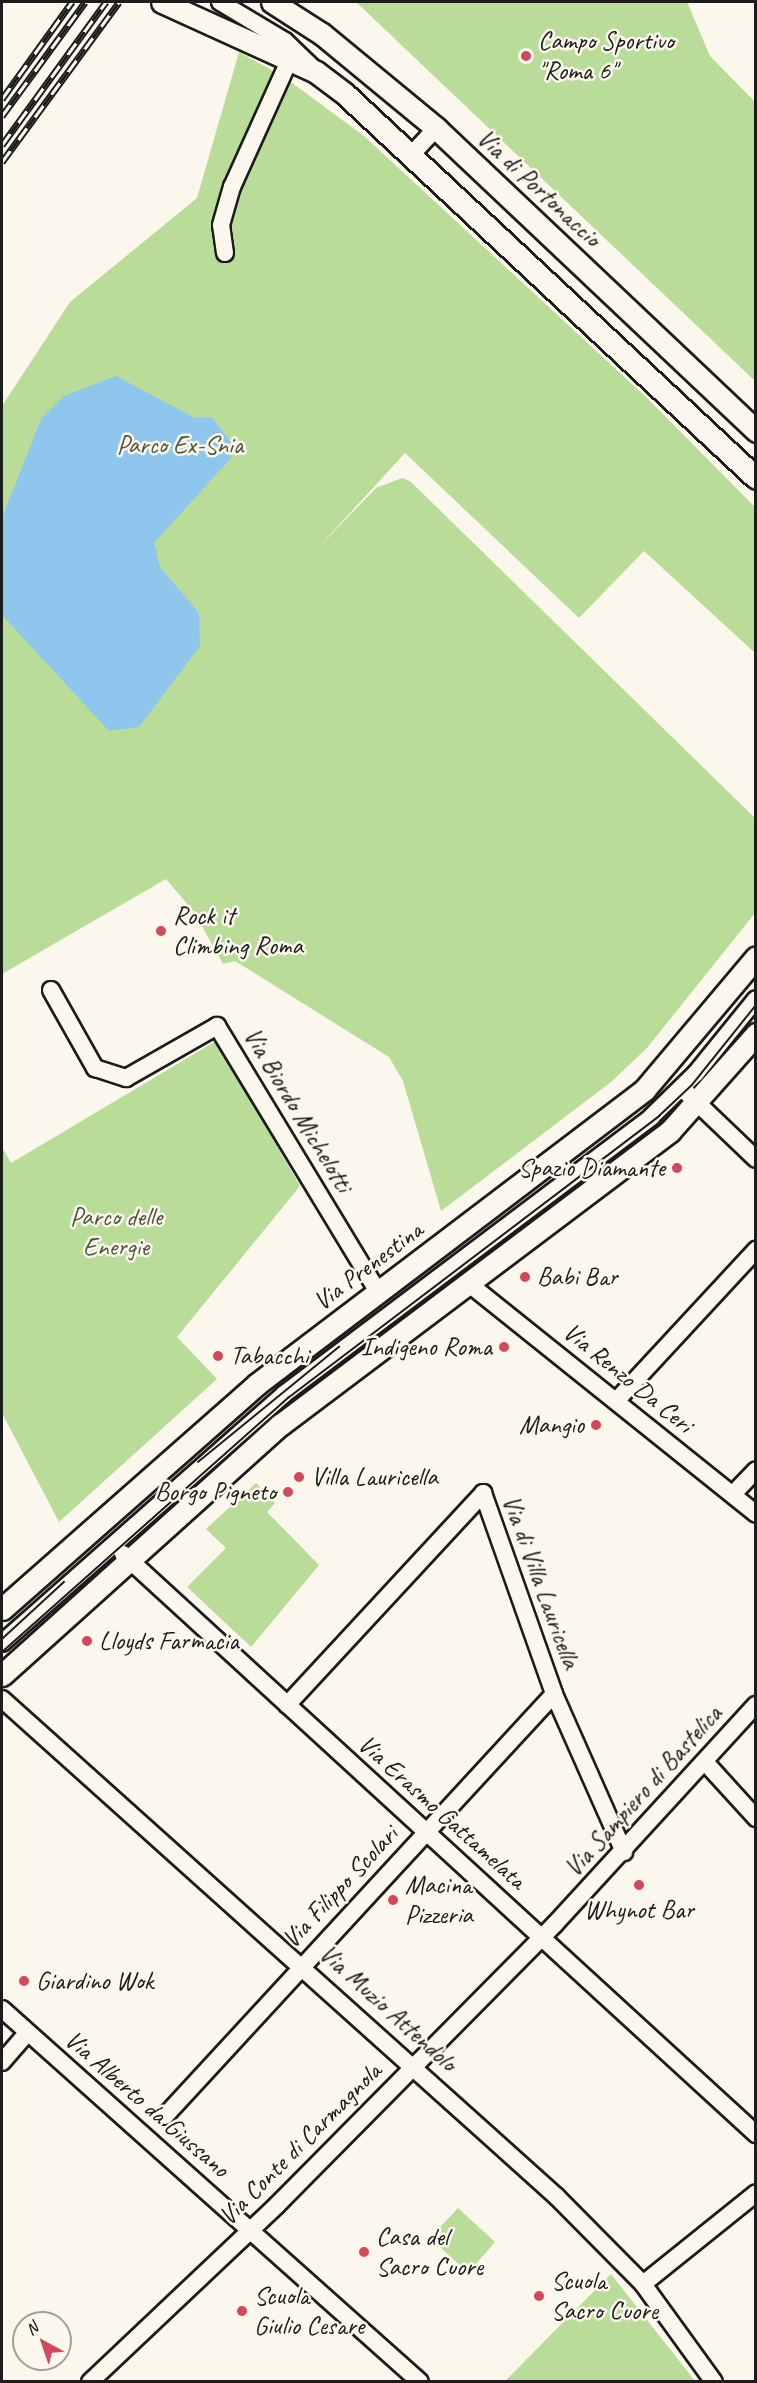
<!DOCTYPE html>
<style>
body{margin:0}
#map{position:relative;width:757px;height:2383px;overflow:hidden;background:#fbf7ec;font-family:Caveat,sans-serif}
div>[style]{position:absolute}
.green>*{inset:0;background:#b9dd98}
.water>*{inset:0;background:#8fc6ed}
.roads{filter:drop-shadow(2px 0 #1c1c1c) drop-shadow(-2px 0 #1c1c1c) drop-shadow(0 2px #1c1c1c) drop-shadow(0 -2px #1c1c1c)}
.minor>*{height:16px;margin:-8px;padding:0 8px;transform-origin:8px;border-radius:8px;background:#fbf7ec}
.major>*{height:21px;margin:-10.5px;padding:0 10.5px;transform-origin:10.5px;border-radius:10.5px;background:#fbf7ec}
.tram>*{height:1.5px;margin:-0.75px;padding:0 0.75px;transform-origin:0.75px;border-radius:0.75px;background:#1c1c1c}
.rail>*{height:7px;margin-top:-3.5px;transform-origin:0;background:repeating-linear-gradient(90deg,#fbf7ec 0 14px,#1c1c1c 0 28px);box-sizing:border-box;border-block:2px solid #1c1c1c}
.dots>*{width:16px;height:16px;translate:-50% -50%;box-sizing:border-box;border:3px solid #fbf7ec;border-radius:50%}
span{translate:-50% -50%;white-space:nowrap;text-align:center;line-height:1.15;-webkit-text-stroke:5px #fbf7ec;paint-order:stroke}
.poi-label{font-size:26px;color:#1c1c1c}
.left{translate:0 -50%;text-align:left}
.right{translate:-100% -50%;text-align:right}
.street-label{font-size:26px;color:#1c1c1c}
.park-label{font-size:26px;color:#4b5641}
.frame{position:absolute;inset:0;border:3px solid #1c1c1c;pointer-events:none}
.north{position:absolute;left:12px;top:2311px;width:60px;height:60px;box-sizing:border-box;background:#fbf7ec;border:2px solid #a29f99;border-radius:50%;rotate:320deg;font-size:16px;font-weight:700;line-height:24px;text-align:center;color:#1c1c1c}
.north::after{content:'';display:block;margin:auto;width:21px;height:27px;background:#d1495b;clip-path:polygon(50% 0,100% 100%,50% 72%,0 100%)}
</style>
<div id="map">
<div class="green">
<div style="clip-path:polygon(356px 2px,687px 2px,710px 56px,755px 102px,755px 381px)"></div>
<div style="clip-path:polygon(239px 52px,284px 77px,364px 136px,647px 398px,755px 507px,755px 653px,644px 551px,579px 618px,405px 453px,316px 550px,376px 488px,402px 478px,410px 481px,755px 818px,755px 913px,647px 1048px,611px 1082px,441px 1211px,403px 1081px,389px 1057px,235px 961px,223px 964px,194px 912px,166px 879px,2px 974px,2px 406px,70px 302px,197px 198px)"></div>
<div style="clip-path:polygon(216px 1041px,300px 1186px,177px 1337px,217px 1379px,59px 1522px,2px 1413px,2px 1147px,11px 1163px)"></div>
<div style="clip-path:polygon(256px 1483px,275px 1503px,267px 1512px,319px 1565px,251px 1647px,187px 1587px,226px 1548px,206px 1529px)"></div>
<div style="clip-path:polygon(458px 2208px,495px 2242px,468px 2273px,430px 2238px)"></div>
<div style="clip-path:polygon(611px 2274px,695px 2381px,505px 2381px)"></div>
</div>
<div class="water">
<div style="clip-path:polygon(116px 376px,195px 418px,212px 417px,233px 445px,231px 458px,154px 543px,160px 567px,199px 613px,200px 646px,139px 727px,109px 731px,2px 615px,2px 518px,41px 419px,64px 396px)"></div>
</div>
<div class="roads">
<div class="minor">
<div style="left:220px;top:2px;width:76px;rotate:31deg"></div>
<div style="left:285px;top:41px;width:40px;rotate:44deg"></div>
<div style="left:413px;top:153px;width:34px;rotate:-47deg"></div>
<div style="left:225px;top:253px;width:28px;rotate:-98deg"></div>
<div style="left:221px;top:225px;width:40px;rotate:-74deg"></div>
<div style="left:232px;top:187px;width:138px;rotate:-65.7deg"></div>
<div style="left:51px;top:990px;width:90px;rotate:60.6deg"></div>
<div style="left:95px;top:1068px;width:33px;rotate:18deg"></div>
<div style="left:126px;top:1078px;width:105px;rotate:-29.7deg"></div>
<div style="left:217px;top:1026px;width:311px;rotate:58.8deg"></div>
<div style="left:687px;top:1093px;width:95px;rotate:43.7deg"></div>
<div style="left:468px;top:1283px;width:369px;rotate:38.7deg"></div>
<div style="left:617px;top:1400px;width:205px;rotate:-47.2deg"></div>
<div style="left:733px;top:1494px;width:33px;rotate:-46deg"></div>
<div style="left:123px;top:1554px;width:859px;rotate:42.5deg"></div>
<div style="left:2px;top:1643px;width:376px;rotate:-41.4deg"></div>
<div style="left:284px;top:1394px;width:460px;rotate:-37deg"></div>
<div style="left:651px;top:1117px;width:63px;rotate:-44.4deg"></div>
<div style="left:696px;top:1073px;width:95px;rotate:-51deg"></div>
<div style="left:2px;top:1699px;width:746px;rotate:41.9deg"></div>
<div style="left:557px;top:2197px;width:122px;rotate:45.3deg"></div>
<div style="left:643px;top:2284px;width:121px;rotate:54.1deg"></div>
<div style="left:287px;top:1705px;width:289px;rotate:-47.2deg"></div>
<div style="left:483px;top:1493px;width:213px;rotate:70.5deg"></div>
<div style="left:554px;top:1694px;width:173px;rotate:66.1deg"></div>
<div style="left:705px;top:1762px;width:76px;rotate:47.7deg"></div>
<div style="left:2px;top:2009px;width:560px;rotate:41.74deg"></div>
<div style="left:2px;top:2062px;width:38px;rotate:-49deg"></div>
<div style="left:165px;top:2116px;width:574px;rotate:-47.33deg"></div>
<div style="left:643px;top:2284px;width:145px;rotate:-38.8deg"></div>
<div style="left:90px;top:2382px;width:257px;rotate:-43.4deg"></div>
<div style="left:277px;top:2205px;width:395px;rotate:-45.3deg"></div>
<div style="left:555px;top:1924px;width:297px;rotate:-47.5deg"></div>
</div>
<div class="major">
<div style="left:162px;top:2px;width:169px;rotate:24.4deg"></div>
<div style="left:316px;top:72px;width:36px;rotate:37deg"></div>
<div style="left:345px;top:94px;width:562px;rotate:43.05deg"></div>
<div style="left:272px;top:2px;width:59px;rotate:32.6deg"></div>
<div style="left:322px;top:34px;width:148px;rotate:39.5deg"></div>
<div style="left:436px;top:128px;width:441px;rotate:43.4deg"></div>
<div style="left:2px;top:1609px;width:340px;rotate:-41.4deg"></div>
<div style="left:257px;top:1384px;width:487px;rotate:-37.2deg"></div>
<div style="left:645px;top:1089px;width:172px;rotate:-49.9deg"></div>
<div style="left:2px;top:1675px;width:374px;rotate:-42deg"></div>
<div style="left:280px;top:1425px;width:488px;rotate:-37deg"></div>
<div style="left:670px;top:1131px;width:130px;rotate:-48.4deg"></div>
</div>
</div>
<div class="tram">
<div style="left:198px;top:1462px;width:182px;rotate:-39.2deg"></div>
<div style="left:2px;top:1639px;width:84px;rotate:-42.6deg"></div>
<div style="left:2px;top:1652px;width:383px;rotate:-41.6deg"></div>
<div style="left:288px;top:1398px;width:466px;rotate:-37.2deg"></div>
<div style="left:659px;top:1116px;width:45px;rotate:-43.2deg"></div>
<div style="left:692px;top:1085px;width:102px;rotate:-51.3deg"></div>
</div>
<div class="rail">
<div style="left:2px;top:99px;width:120px;rotate:-54.2deg"></div>
<div style="left:2px;top:116px;width:141px;rotate:-53.9deg"></div>
<div style="left:2px;top:145px;width:177px;rotate:-54deg"></div>
<div style="left:2px;top:162px;width:198px;rotate:-53.8deg"></div>
</div>
<div class="dots">
<div style="left:526px;top:56px;background:#d1495b"></div>
<div style="left:161px;top:931px;background:#d1495b"></div>
<div style="left:677px;top:1168px;background:#d1495b"></div>
<div style="left:525px;top:1277px;background:#d1495b"></div>
<div style="left:504px;top:1347px;background:#d1495b"></div>
<div style="left:218px;top:1356px;background:#d1495b"></div>
<div style="left:596px;top:1425px;background:#d1495b"></div>
<div style="left:299px;top:1477px;background:#d1495b"></div>
<div style="left:288px;top:1492px;background:#d1495b"></div>
<div style="left:87px;top:1641px;background:#d1495b"></div>
<div style="left:639px;top:1885px;background:#d1495b"></div>
<div style="left:393px;top:1900px;background:#d1495b"></div>
<div style="left:24px;top:1981px;background:#d1495b"></div>
<div style="left:364px;top:2252px;background:#d1495b"></div>
<div style="left:539px;top:2296px;background:#d1495b"></div>
<div style="left:242px;top:2311px;background:#d1495b"></div>
</div>
<div class="poi-label">
<span class="left" style="left:538px;top:56px">Campo Sportivo<br>"Roma 6"</span>
<span class="left" style="left:173px;top:931px">Rock it<br>Climbing Roma</span>
<span class="right" style="left:665px;top:1168px">Spazio Diamante</span>
<span class="left" style="left:537px;top:1277px">Babi Bar</span>
<span class="right" style="left:492px;top:1347px">Indigeno Roma</span>
<span class="left" style="left:230px;top:1356px">Tabacchi</span>
<span class="right" style="left:584px;top:1425px">Mangio</span>
<span class="left" style="left:311px;top:1477px">Villa Lauricella</span>
<span class="right" style="left:276px;top:1492px">Borgo Pigneto</span>
<span class="left" style="left:99px;top:1641px">Lloyds Farmacia</span>
<span class="left" style="left:405px;top:1900px">Macina<br>Pizzeria</span>
<span style="left:639px;top:1910px">Whynot Bar</span>
<span class="left" style="left:36px;top:1981px">Giardino Wok</span>
<span class="left" style="left:376px;top:2252px">Casa del<br>Sacro Cuore</span>
<span class="left" style="left:551px;top:2296px">Scuola<br>Sacro Cuore</span>
<span class="left" style="left:254px;top:2311px">Scuola<br>Giulio Cesare</span>
</div>
<div class="street-label">
<span style="left:539px;top:188px;rotate:43deg">Via di Portonaccio</span>
<span style="left:298px;top:1110px;rotate:59deg">Via Biordo Michelotti</span>
<span style="left:368px;top:1266px;rotate:-37deg">Via Prenestina</span>
<span style="left:628px;top:1378px;rotate:39deg">Via Renzo Da Ceri</span>
<span style="left:541px;top:1582px;rotate:70deg">Via di Villa Lauricella</span>
<span style="left:643px;top:1791px;rotate:-48deg">Via Sampiero di Bastelica</span>
<span style="left:442px;top:1812px;rotate:42deg">Via Erasmo Gattamelata</span>
<span style="left:340px;top:1887px;rotate:-47deg">Via Filippo Scolari</span>
<span style="left:388px;top:2008px;rotate:42deg">Via Muzio Attendolo</span>
<span style="left:147px;top:2104px;rotate:41deg">Via Alberto da Giussano</span>
<span style="left:300px;top:2144px;rotate:-45deg">Via Conte di Carmagnola</span>
</div>
<div class="park-label">
<span style="left:180px;top:445px">Parco Ex-Snia</span>
<span style="left:116px;top:1232px">Parco delle<br>Energie</span>
</div>
<div class="frame"></div>
<div class="north">N</div>
</div>
